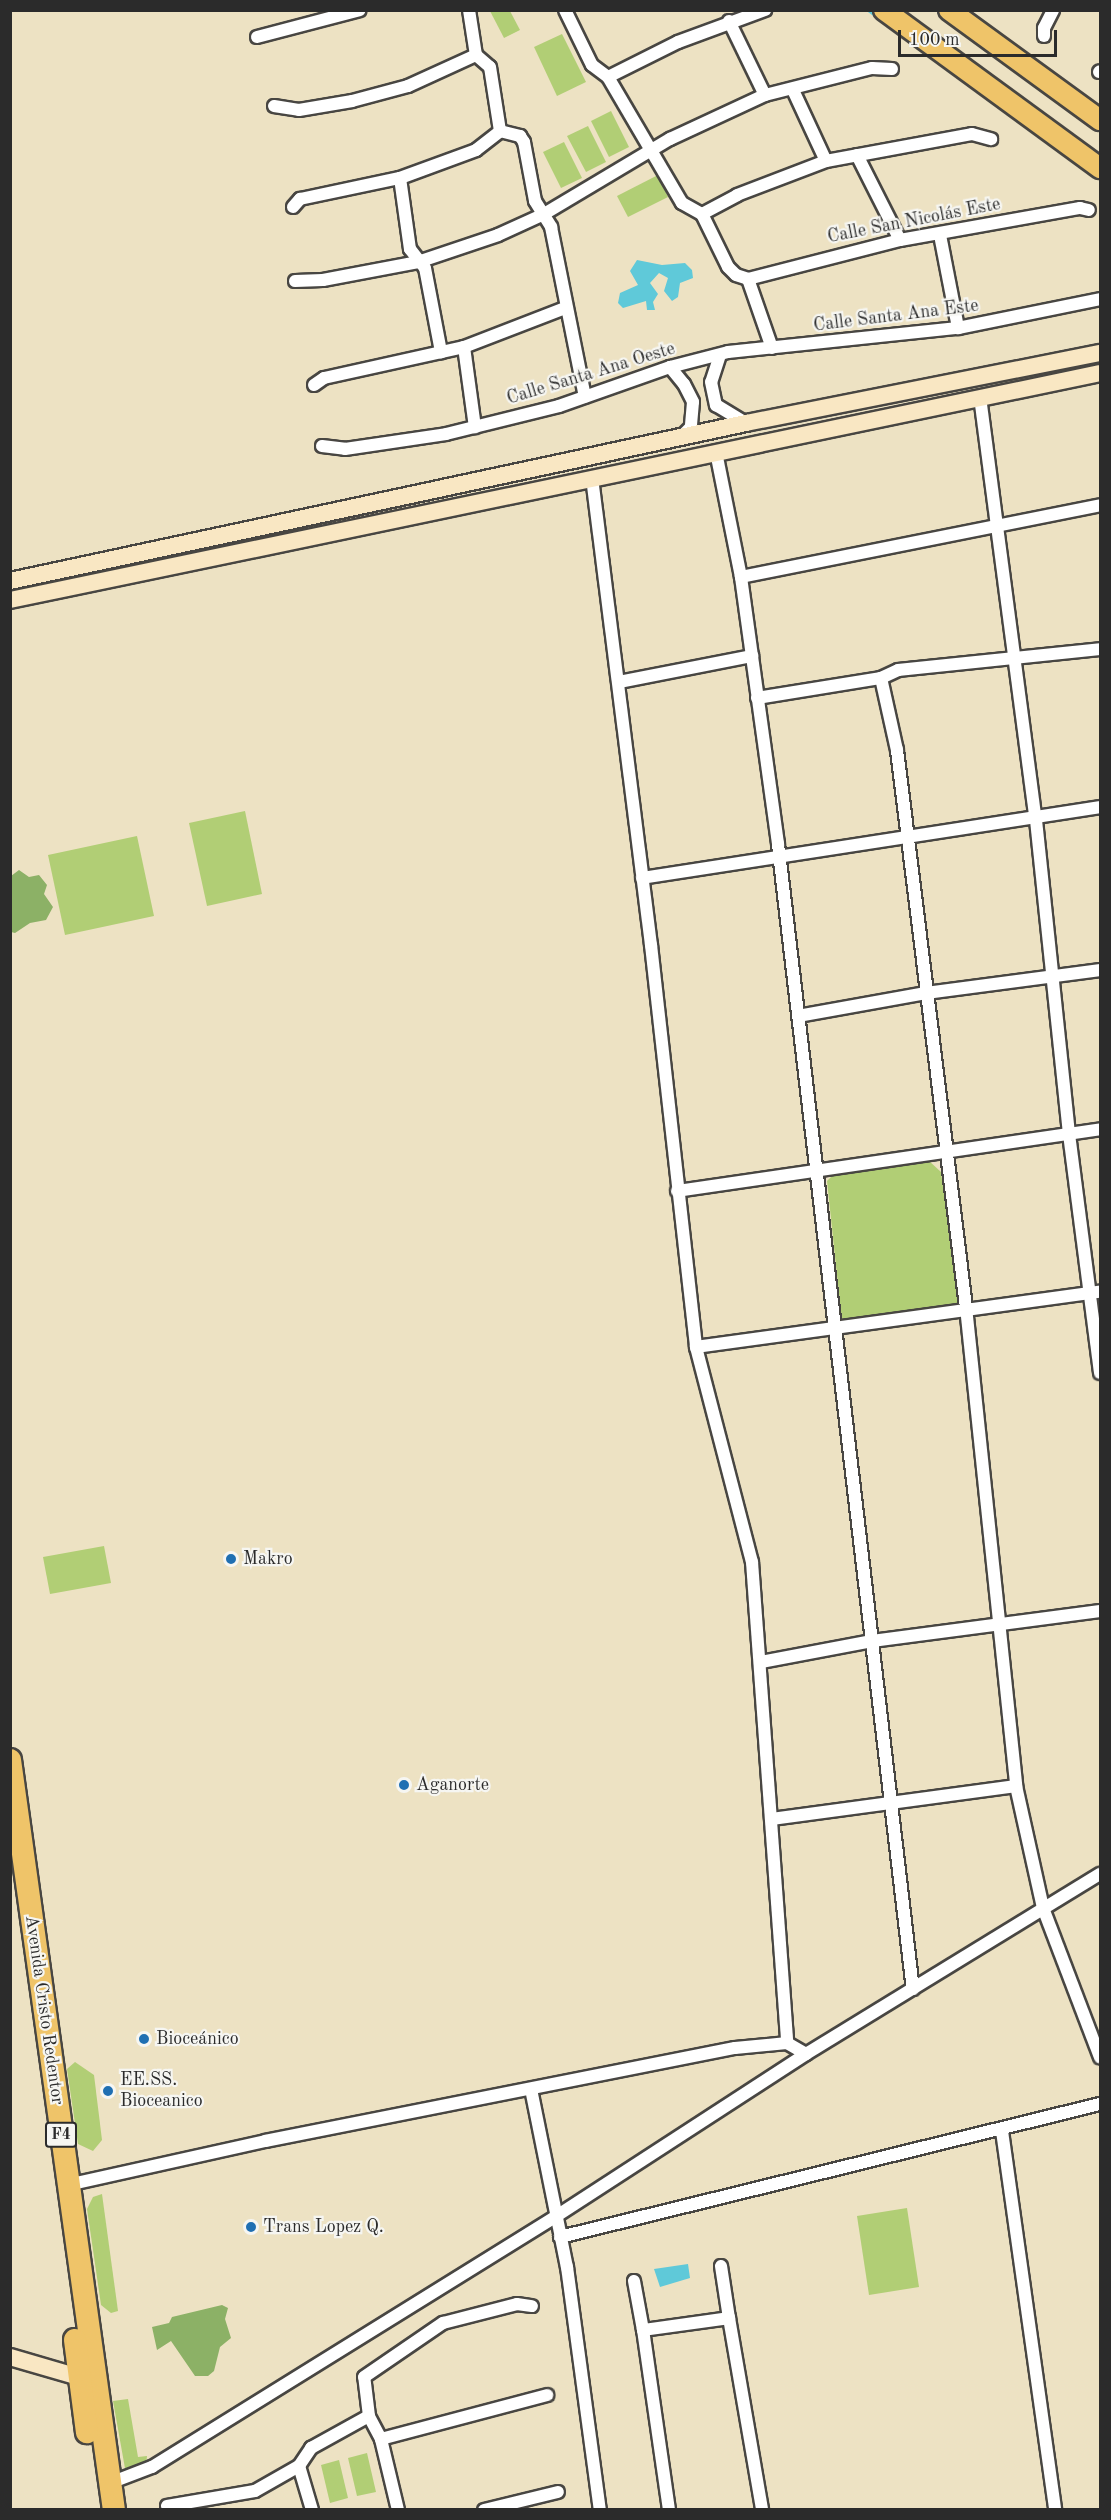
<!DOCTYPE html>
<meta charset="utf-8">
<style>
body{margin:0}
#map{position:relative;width:1111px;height:2520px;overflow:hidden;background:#ede2c3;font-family:"Old Standard TT",serif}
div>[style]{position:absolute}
.green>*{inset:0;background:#b1ce75}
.forest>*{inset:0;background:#8cb166}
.water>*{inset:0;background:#5fc9d9}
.stream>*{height:3px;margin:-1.5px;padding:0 1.5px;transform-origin:1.5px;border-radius:1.5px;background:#5fc9d9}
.roads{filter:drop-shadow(2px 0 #484642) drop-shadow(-2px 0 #484642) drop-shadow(0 2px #484642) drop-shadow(0 -2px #484642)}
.street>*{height:12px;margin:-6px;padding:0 6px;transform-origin:6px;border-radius:6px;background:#fff}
.secondary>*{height:16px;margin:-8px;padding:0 8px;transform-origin:8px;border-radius:8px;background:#f9e7c3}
.primary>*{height:20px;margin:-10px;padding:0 10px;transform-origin:10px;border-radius:10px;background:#efc469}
.highway>*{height:22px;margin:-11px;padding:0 11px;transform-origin:11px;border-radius:11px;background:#efc469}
.dots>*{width:16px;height:16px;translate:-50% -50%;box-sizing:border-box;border:3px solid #f6f6f2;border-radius:50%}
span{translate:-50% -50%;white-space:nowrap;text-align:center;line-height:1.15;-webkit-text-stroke:4.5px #f6f6f2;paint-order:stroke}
.shield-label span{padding:2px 4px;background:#f6f6f2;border:2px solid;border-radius:4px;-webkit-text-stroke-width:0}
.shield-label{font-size:16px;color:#2b2b2b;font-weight:700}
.street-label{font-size:18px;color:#2b2b2b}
.poi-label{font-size:18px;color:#2b2b2b}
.left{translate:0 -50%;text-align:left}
.frame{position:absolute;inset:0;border:12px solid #2b2b2b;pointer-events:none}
.scale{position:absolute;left:898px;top:30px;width:159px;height:27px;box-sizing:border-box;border:3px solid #2b2b2b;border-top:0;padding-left:8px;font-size:18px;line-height:21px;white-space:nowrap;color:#2b2b2b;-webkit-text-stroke:4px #f6f6f2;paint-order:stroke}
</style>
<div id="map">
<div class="green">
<div style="clip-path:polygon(490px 11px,510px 11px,520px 30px,504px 38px)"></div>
<div style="clip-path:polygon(562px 34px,586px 82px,557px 96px,534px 47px)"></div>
<div style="clip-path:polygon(611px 111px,629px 147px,609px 157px,591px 121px)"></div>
<div style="clip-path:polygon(588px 126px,606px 162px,586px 172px,567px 136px)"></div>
<div style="clip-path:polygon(564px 142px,582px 178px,561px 188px,543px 152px)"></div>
<div style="clip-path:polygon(658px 175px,668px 197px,628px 217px,617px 196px)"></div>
<div style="clip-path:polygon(245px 811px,262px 894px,207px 906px,189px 823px)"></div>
<div style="clip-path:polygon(137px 836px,154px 916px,65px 935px,48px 855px)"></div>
<div style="clip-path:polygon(928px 1160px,941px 1172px,959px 1304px,842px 1322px,827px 1181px,835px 1173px)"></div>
<div style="clip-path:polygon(104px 1546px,111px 1583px,50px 1594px,43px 1557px)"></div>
<div style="clip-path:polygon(75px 2062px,94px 2075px,102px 2140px,93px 2151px,78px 2144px,67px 2069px)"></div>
<div style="clip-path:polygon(102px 2194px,118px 2311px,111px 2313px,101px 2305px,87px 2209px,93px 2197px)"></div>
<div style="clip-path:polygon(907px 2208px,919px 2287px,869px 2295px,857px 2216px)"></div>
<div style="clip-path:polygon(128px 2399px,138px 2457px,147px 2456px,146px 2466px,126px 2474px,113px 2401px)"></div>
<div style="clip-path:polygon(367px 2453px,376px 2492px,357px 2496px,348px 2458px)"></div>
<div style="clip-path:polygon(339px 2460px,348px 2498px,330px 2503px,321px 2465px)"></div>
</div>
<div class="forest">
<div style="clip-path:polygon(19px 870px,29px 877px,39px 875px,47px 885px,44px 894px,53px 907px,46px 920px,30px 923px,15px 933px,11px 932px,11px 876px)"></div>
<div style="clip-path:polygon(222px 2305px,228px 2308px,225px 2319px,231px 2338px,220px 2347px,214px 2371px,208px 2376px,195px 2376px,171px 2341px,157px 2350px,152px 2327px,169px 2323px,172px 2317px)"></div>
</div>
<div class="water">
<div style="clip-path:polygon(637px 260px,662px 265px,685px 263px,692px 270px,693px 278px,680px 283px,678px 297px,672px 301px,664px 291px,668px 278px,659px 273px,650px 283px,658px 294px,653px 302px,655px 310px,647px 310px,646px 301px,623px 308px,618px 303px,620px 293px,638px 285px,630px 271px)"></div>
<div style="clip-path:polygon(688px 2264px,690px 2278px,660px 2287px,654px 2269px)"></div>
</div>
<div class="stream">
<div style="left:868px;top:10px;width:108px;rotate:36.3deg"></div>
</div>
<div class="roads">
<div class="street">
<div style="left:469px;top:10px;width:46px;rotate:81.2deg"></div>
<div style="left:476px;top:55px;width:18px;rotate:41deg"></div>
<div style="left:490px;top:67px;width:65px;rotate:81.1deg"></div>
<div style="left:500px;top:131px;width:21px;rotate:14deg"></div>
<div style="left:520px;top:136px;width:7px;rotate:56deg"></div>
<div style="left:524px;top:142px;width:60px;rotate:79.4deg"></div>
<div style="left:535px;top:201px;width:31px;rotate:58deg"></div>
<div style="left:551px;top:227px;width:173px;rotate:78.7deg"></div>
<div style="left:565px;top:10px;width:61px;rotate:63.9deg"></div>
<div style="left:592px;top:65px;width:20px;rotate:37deg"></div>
<div style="left:608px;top:77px;width:146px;rotate:59.6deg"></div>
<div style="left:682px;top:203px;width:23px;rotate:29deg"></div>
<div style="left:702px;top:214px;width:59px;rotate:63.9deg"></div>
<div style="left:728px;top:267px;width:11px;rotate:45deg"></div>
<div style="left:736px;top:275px;width:13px;rotate:18deg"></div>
<div style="left:748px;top:279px;width:73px;rotate:70.8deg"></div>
<div style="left:729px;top:21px;width:82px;rotate:64.1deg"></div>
<div style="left:1044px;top:36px;width:8px;rotate:-90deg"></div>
<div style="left:1044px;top:28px;width:20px;rotate:-63deg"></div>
<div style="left:257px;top:37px;width:106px;rotate:-14.7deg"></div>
<div style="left:1099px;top:72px;width:1px;rotate:-45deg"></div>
<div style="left:608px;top:77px;width:78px;rotate:-26.6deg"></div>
<div style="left:678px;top:42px;width:93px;rotate:-20.2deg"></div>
<div style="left:793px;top:90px;width:78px;rotate:65.1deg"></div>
<div style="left:274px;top:106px;width:25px;rotate:9deg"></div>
<div style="left:299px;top:110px;width:54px;rotate:-9.6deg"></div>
<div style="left:352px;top:101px;width:58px;rotate:-15deg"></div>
<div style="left:408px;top:86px;width:75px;rotate:-24.5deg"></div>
<div style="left:857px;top:155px;width:95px;rotate:63.2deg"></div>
<div style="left:400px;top:178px;width:72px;rotate:82deg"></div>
<div style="left:410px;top:249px;width:24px;rotate:52deg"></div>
<div style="left:425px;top:268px;width:86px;rotate:79.2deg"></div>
<div style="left:293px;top:207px;width:11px;rotate:-49deg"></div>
<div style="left:300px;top:199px;width:102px;rotate:-11.9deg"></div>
<div style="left:400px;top:178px;width:81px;rotate:-20.2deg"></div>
<div style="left:476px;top:150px;width:31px;rotate:-38deg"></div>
<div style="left:702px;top:214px;width:40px;rotate:-28deg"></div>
<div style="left:737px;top:195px;width:95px;rotate:-20.9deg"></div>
<div style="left:826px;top:161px;width:148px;rotate:-10.5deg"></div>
<div style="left:972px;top:134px;width:20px;rotate:15deg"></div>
<div style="left:940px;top:235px;width:95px;rotate:79deg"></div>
<div style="left:748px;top:279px;width:157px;rotate:-14.4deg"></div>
<div style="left:900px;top:240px;width:183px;rotate:-10.1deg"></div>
<div style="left:1080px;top:208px;width:9px;rotate:13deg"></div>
<div style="left:295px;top:281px;width:28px;rotate:-2deg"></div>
<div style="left:323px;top:280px;width:97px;rotate:-10.7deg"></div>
<div style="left:418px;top:262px;width:84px;rotate:-18.6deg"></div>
<div style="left:498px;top:235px;width:51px;rotate:-24.5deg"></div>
<div style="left:544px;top:214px;width:147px;rotate:-30.8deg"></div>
<div style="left:670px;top:139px;width:105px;rotate:-24.9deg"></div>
<div style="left:765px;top:95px;width:110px;rotate:-14.2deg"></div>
<div style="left:872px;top:68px;width:20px;rotate:3deg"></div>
<div style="left:464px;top:347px;width:81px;rotate:82.2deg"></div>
<div style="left:720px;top:355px;width:28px;rotate:108deg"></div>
<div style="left:711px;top:382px;width:24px;rotate:78deg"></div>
<div style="left:716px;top:405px;width:35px;rotate:31deg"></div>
<div style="left:670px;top:367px;width:22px;rotate:51deg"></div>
<div style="left:684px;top:384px;width:20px;rotate:63deg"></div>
<div style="left:693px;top:402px;width:25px;rotate:95deg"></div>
<div style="left:691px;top:427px;width:13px;rotate:135deg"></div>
<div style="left:314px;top:385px;width:12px;rotate:-35deg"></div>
<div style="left:324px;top:378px;width:143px;rotate:-12.5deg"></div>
<div style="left:464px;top:347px;width:108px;rotate:-21.1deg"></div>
<div style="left:980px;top:397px;width:427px;rotate:82.5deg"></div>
<div style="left:1036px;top:820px;width:316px;rotate:84deg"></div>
<div style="left:1069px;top:1134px;width:241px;rotate:82.6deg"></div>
<div style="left:322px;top:446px;width:23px;rotate:7deg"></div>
<div style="left:345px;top:449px;width:102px;rotate:-8.4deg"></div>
<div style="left:446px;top:434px;width:116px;rotate:-13.9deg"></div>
<div style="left:559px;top:406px;width:118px;rotate:-19.4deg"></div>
<div style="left:670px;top:367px;width:60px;rotate:-14.5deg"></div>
<div style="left:728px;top:352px;width:231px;rotate:-6deg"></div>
<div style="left:958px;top:328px;width:145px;rotate:-11.5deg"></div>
<div style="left:716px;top:452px;width:127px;rotate:78.7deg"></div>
<div style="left:741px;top:577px;width:270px;rotate:82.1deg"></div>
<div style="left:778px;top:844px;width:1153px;rotate:83.28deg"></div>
<div style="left:592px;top:478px;width:471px;rotate:82.8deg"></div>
<div style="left:651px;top:945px;width:405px;rotate:83.6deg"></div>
<div style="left:696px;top:1347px;width:222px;rotate:75.4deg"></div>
<div style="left:752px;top:1562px;width:482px;rotate:85.8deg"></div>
<div style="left:741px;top:577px;width:366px;rotate:-11.3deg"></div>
<div style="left:881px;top:678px;width:74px;rotate:77.5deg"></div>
<div style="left:897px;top:750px;width:561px;rotate:82.94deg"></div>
<div style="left:966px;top:1307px;width:482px;rotate:84deg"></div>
<div style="left:1016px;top:1786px;width:125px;rotate:77.5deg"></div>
<div style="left:1043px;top:1908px;width:160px;rotate:69.1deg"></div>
<div style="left:619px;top:682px;width:136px;rotate:-11.1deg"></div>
<div style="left:757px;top:698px;width:126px;rotate:-9.2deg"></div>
<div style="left:881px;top:678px;width:19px;rotate:-25deg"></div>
<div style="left:898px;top:670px;width:203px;rotate:-5.9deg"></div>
<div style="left:642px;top:878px;width:463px;rotate:-8.8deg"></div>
<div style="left:798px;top:1016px;width:130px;rotate:-10.2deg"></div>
<div style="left:926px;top:993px;width:176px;rotate:-7.5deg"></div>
<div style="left:677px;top:1191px;width:428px;rotate:-8.3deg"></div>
<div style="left:696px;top:1347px;width:408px;rotate:-7.8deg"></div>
<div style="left:761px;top:1662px;width:113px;rotate:-10.7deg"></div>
<div style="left:872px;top:1641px;width:230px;rotate:-7.5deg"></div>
<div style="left:772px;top:1819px;width:246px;rotate:-7.7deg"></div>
<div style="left:531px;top:2089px;width:182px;rotate:78.6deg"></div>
<div style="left:567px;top:2267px;width:245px;rotate:82.3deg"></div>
<div style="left:1002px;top:2131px;width:383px;rotate:82deg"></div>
<div style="left:67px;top:2185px;width:203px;rotate:-12.5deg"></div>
<div style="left:265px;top:2141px;width:479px;rotate:-11.2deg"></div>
<div style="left:735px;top:2048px;width:52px;rotate:-5.5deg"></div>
<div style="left:787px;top:2043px;width:22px;rotate:30deg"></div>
<div style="left:560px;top:2237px;width:556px;rotate:-13.84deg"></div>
<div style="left:721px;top:2266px;width:53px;rotate:81.3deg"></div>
<div style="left:634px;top:2281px;width:50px;rotate:79.6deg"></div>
<div style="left:381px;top:2439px;width:172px;rotate:-14.8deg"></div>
<div style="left:299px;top:2466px;width:46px;rotate:73.5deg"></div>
<div style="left:110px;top:2483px;width:45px;rotate:-20.9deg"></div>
<div style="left:152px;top:2467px;width:474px;rotate:-31.8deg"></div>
<div style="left:555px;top:2217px;width:299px;rotate:-33deg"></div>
<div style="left:806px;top:2054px;width:345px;rotate:-31.5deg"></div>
<div style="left:167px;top:2506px;width:89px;rotate:-9.7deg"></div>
<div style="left:255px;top:2491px;width:51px;rotate:-29.6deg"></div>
<div style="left:299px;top:2466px;width:22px;rotate:-56deg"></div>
<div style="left:311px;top:2448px;width:66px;rotate:-28.9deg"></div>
<div style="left:398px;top:2510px;width:73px;rotate:-103.5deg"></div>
<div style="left:381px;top:2439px;width:26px;rotate:-118deg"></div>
<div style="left:369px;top:2416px;width:39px;rotate:-97deg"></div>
<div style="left:364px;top:2377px;width:96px;rotate:-34.4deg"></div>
<div style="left:443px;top:2323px;width:76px;rotate:-14.4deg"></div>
<div style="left:517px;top:2304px;width:15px;rotate:8deg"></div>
<div style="left:484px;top:2510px;width:76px;rotate:-13.7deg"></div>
<div style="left:669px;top:2510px;width:182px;rotate:-98.2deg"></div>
<div style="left:643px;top:2330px;width:87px;rotate:-7.9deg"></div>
<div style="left:729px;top:2318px;width:195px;rotate:80.2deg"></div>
</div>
<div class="secondary">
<div style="left:10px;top:581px;width:753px;rotate:-12.12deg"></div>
<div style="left:746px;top:423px;width:361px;rotate:-11.2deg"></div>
<div style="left:10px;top:600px;width:1113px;rotate:-11.76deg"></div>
<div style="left:10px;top:2357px;width:72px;rotate:16.2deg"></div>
</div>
<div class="primary">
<div style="left:884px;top:10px;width:268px;rotate:36.2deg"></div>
<div style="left:949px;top:10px;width:187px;rotate:36.1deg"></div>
</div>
<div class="highway">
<div style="left:10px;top:1760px;width:757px;rotate:82.11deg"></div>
<div style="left:75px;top:2340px;width:93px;rotate:82.6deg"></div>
</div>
</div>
<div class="dots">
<div style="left:231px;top:1559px;background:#1f6fb2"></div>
<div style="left:404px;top:1785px;background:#1f6fb2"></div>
<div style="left:144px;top:2039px;background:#1f6fb2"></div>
<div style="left:108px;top:2091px;background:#1f6fb2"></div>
<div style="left:251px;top:2227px;background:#1f6fb2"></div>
</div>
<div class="shield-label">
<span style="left:61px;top:2135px">F4</span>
</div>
<div class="street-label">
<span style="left:914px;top:221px;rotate:-11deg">Calle San Nicolás Este</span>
<span style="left:896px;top:316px;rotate:-7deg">Calle Santa Ana Este</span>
<span style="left:591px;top:374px;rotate:-17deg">Calle Santa Ana Oeste</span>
<span style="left:44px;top:2010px;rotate:82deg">Avenida Cristo Redentor</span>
</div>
<div class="poi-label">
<span class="left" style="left:243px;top:1559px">Makro</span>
<span class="left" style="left:416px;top:1785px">Aganorte</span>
<span class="left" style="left:156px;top:2039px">Bioceánico</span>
<span class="left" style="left:120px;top:2091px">EE.SS.<br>Bioceanico</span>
<span class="left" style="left:263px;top:2227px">Trans Lopez Q.</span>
</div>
<div class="frame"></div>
<div class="scale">100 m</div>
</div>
